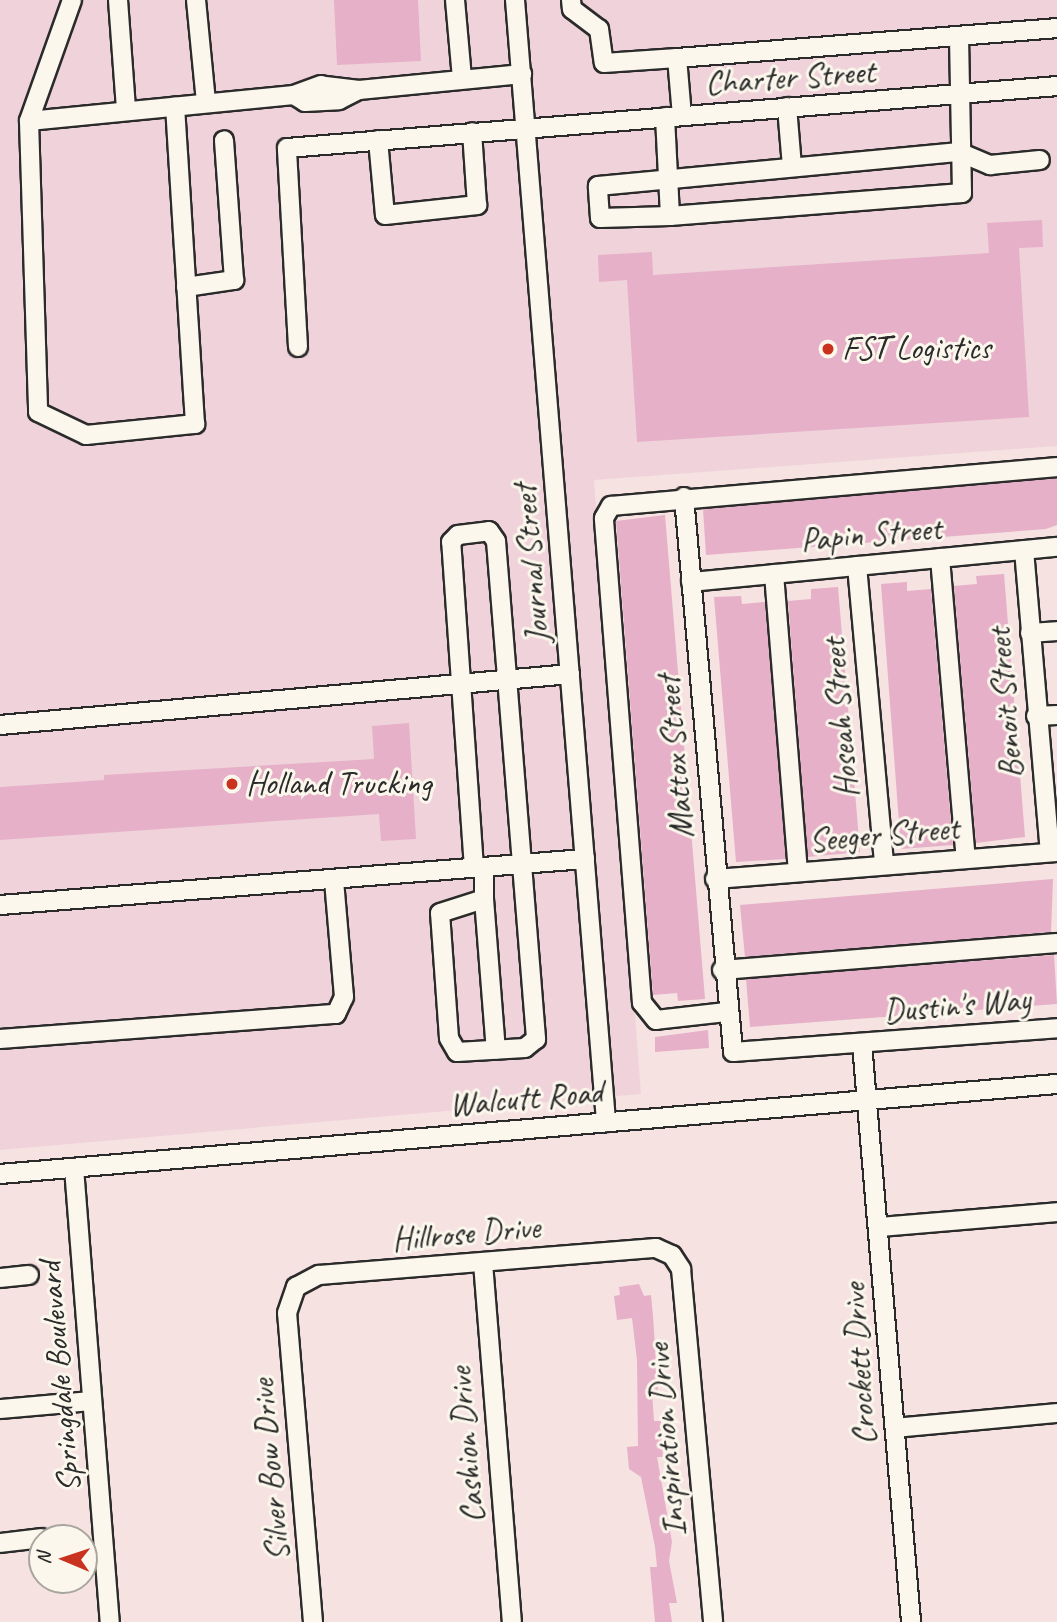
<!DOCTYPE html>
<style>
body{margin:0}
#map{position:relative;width:1057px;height:1622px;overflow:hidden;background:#f5e2e1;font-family:Caveat,sans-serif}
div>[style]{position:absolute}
.built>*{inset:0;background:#f0d3da}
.building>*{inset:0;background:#e6b0c8}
.roads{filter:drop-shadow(2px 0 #2b2b2b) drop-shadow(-2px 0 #2b2b2b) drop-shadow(0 2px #2b2b2b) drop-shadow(0 -2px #2b2b2b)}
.minor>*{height:18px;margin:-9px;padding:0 9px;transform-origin:9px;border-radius:9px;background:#fbf7ec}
.dots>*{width:19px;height:19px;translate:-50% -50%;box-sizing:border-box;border:4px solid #fbf7ec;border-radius:50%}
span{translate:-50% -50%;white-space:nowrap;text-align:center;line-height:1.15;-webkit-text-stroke:6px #fbf7ec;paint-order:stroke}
.street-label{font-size:33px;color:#2b2b2b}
.poi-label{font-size:33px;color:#2b2b2b}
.left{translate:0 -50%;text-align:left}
.north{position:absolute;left:28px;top:1524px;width:70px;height:70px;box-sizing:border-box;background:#fbf7ec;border:2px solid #a8a59f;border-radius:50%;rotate:272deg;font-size:19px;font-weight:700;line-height:28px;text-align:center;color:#2b2b2b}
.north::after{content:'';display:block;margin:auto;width:24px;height:32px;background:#c8321e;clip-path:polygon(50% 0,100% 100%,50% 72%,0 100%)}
</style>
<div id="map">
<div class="built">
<div style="clip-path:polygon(0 0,1057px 0,1057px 446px,594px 480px,641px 1094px,0 1150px)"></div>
</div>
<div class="building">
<div style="clip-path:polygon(334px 0,418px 0,421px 61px,337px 65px)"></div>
<div style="clip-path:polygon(1042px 220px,1043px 247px,1019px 248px,1029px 417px,637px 442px,627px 280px,599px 282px,598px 255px,652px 252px,653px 275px,989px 253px,987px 223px)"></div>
<div style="clip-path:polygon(1057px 478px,1057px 525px,1046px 529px,706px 555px,703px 509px)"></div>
<div style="clip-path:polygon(665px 515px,705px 999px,678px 1001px,677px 993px,653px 995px,616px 521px)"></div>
<div style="clip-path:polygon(1004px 574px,1025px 837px,976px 843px,954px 586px,977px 584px,976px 576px)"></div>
<div style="clip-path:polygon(907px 582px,907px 591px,931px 589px,953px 845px,901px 849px,881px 584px)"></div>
<div style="clip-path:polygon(838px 587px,860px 852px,808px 857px,788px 601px,811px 599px,811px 589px)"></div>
<div style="clip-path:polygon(741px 596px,742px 604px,765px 602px,786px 859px,736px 862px,714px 597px)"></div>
<div style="clip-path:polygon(409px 723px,416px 839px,381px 841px,379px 814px,0 840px,0 787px,104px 780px,104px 775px,374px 759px,372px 726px)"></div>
<div style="clip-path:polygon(1053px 879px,1051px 932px,745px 957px,740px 905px)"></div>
<div style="clip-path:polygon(1054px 955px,1057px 1004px,750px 1027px,746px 979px)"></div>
<div style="clip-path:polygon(708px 1030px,709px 1048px,655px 1052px,655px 1037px)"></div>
<div style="clip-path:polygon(639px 1284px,644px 1296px,651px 1295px,653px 1316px,658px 1392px,652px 1393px,654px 1421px,661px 1421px,663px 1457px,657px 1457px,672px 1542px,669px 1561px,677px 1603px,669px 1603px,672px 1622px,655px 1622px,650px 1567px,657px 1567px,655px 1547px,641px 1477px,629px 1469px,627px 1447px,638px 1446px,637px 1360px,632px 1318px,617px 1320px,614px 1296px,620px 1295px,619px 1287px)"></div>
</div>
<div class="roads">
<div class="minor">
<div style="left:72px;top:0;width:128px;rotate:109.6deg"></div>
<div style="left:29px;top:121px;width:266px;rotate:-5.6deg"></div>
<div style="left:118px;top:0;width:109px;rotate:85.8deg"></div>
<div style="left:196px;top:0;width:102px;rotate:84.4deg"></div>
<div style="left:455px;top:0;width:79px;rotate:84.9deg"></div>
<div style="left:515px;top:0;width:1126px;rotate:85.36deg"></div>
<div style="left:571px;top:0;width:9px;rotate:84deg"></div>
<div style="left:572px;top:9px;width:34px;rotate:37deg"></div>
<div style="left:599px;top:29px;width:34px;rotate:82deg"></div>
<div style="left:604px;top:63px;width:73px;rotate:-3.9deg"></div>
<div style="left:359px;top:90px;width:38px;rotate:-173deg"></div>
<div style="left:321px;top:85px;width:29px;rotate:160deg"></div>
<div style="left:294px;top:95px;width:13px;rotate:32deg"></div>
<div style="left:305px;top:102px;width:34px;rotate:-3deg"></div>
<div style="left:339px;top:100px;width:22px;rotate:-27deg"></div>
<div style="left:359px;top:90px;width:164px;rotate:-5.6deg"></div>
<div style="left:787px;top:107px;width:60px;rotate:85.2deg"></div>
<div style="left:682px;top:116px;width:58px;rotate:-94.9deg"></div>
<div style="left:677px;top:58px;width:381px;rotate:-4.5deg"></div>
<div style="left:665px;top:117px;width:99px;rotate:87.1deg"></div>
<div style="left:670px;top:216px;width:293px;rotate:-4.5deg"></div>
<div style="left:962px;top:193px;width:157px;rotate:-91.1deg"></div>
<div style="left:29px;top:121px;width:291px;rotate:88.2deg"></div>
<div style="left:38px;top:412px;width:53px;rotate:25.6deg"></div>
<div style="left:86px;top:435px;width:110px;rotate:-5.8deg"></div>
<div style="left:195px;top:424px;width:318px;rotate:-93.6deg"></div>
<div style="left:378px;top:140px;width:75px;rotate:84.7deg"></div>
<div style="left:385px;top:215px;width:93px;rotate:-6.2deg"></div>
<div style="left:477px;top:205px;width:73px;rotate:-93.9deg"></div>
<div style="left:670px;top:216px;width:70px;rotate:178.4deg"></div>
<div style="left:600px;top:218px;width:32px;rotate:-94deg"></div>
<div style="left:598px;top:186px;width:363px;rotate:-5.4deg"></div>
<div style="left:959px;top:152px;width:34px;rotate:23deg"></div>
<div style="left:990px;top:165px;width:50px;rotate:-5.7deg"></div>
<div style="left:186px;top:287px;width:49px;rotate:-8.3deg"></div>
<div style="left:234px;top:280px;width:140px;rotate:-94.1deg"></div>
<div style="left:298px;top:347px;width:199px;rotate:-93.2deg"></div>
<div style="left:287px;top:148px;width:772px;rotate:-4.6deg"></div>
<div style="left:684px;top:497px;width:557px;rotate:84.95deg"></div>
<div style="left:733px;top:1052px;width:325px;rotate:-4.2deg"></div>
<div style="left:1024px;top:550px;width:303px;rotate:85.1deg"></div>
<div style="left:940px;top:558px;width:302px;rotate:85.1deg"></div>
<div style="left:857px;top:566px;width:300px;rotate:84.8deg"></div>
<div style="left:774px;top:574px;width:299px;rotate:85.4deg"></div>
<div style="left:691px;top:582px;width:368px;rotate:-5.5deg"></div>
<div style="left:1030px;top:633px;width:27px;rotate:-4deg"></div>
<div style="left:1036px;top:716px;width:21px;rotate:-3deg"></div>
<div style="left:0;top:725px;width:572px;rotate:-5.11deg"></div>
<div style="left:474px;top:868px;width:327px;rotate:-94deg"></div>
<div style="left:451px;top:542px;width:10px;rotate:-45deg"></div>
<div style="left:458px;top:535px;width:31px;rotate:-7deg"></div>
<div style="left:489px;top:531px;width:12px;rotate:55deg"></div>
<div style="left:496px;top:541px;width:500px;rotate:85.4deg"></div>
<div style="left:536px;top:1039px;width:14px;rotate:141deg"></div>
<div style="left:525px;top:1048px;width:68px;rotate:176.6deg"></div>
<div style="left:457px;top:1052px;width:16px;rotate:-120deg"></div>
<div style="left:449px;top:1038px;width:125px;rotate:-94.1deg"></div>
<div style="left:440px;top:913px;width:46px;rotate:-17.7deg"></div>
<div style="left:484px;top:899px;width:31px;rotate:-90deg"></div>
<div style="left:715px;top:879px;width:343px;rotate:-4.5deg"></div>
<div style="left:484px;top:899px;width:151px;rotate:85.5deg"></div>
<div style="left:0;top:905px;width:587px;rotate:-4.5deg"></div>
<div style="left:722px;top:970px;width:336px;rotate:-4.6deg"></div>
<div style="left:726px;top:1012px;width:70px;rotate:173.5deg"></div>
<div style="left:656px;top:1020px;width:22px;rotate:-129deg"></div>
<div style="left:642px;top:1003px;width:486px;rotate:-94.5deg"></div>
<div style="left:604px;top:518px;width:14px;rotate:-60deg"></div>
<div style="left:611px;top:506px;width:448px;rotate:-5deg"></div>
<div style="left:0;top:1039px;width:337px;rotate:-4.3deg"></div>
<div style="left:336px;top:1014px;width:19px;rotate:-65deg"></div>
<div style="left:344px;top:997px;width:117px;rotate:-94.9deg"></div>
<div style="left:862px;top:1044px;width:580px;rotate:85.15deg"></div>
<div style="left:74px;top:1168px;width:455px;rotate:85.5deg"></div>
<div style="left:0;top:1174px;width:1061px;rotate:-4.87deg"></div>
<div style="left:880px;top:1227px;width:178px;rotate:-4.8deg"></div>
<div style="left:483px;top:1263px;width:360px;rotate:85.4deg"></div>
<div style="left:0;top:1278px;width:29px;rotate:-6deg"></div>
<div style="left:0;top:1409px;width:91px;rotate:-5deg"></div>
<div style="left:895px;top:1428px;width:163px;rotate:-5.3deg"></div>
<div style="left:0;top:1543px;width:42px;rotate:-6.8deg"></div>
<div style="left:313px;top:1622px;width:310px;rotate:-94.8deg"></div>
<div style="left:287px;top:1313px;width:28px;rotate:-71deg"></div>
<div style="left:296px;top:1287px;width:26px;rotate:-28deg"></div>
<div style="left:319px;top:1275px;width:338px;rotate:-4.6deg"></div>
<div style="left:656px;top:1248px;width:17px;rotate:24deg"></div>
<div style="left:672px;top:1255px;width:17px;rotate:57deg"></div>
<div style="left:681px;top:1269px;width:354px;rotate:84.8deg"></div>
</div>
</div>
<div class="dots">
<div style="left:828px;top:349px;background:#c8321e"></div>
<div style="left:232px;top:784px;background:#c8321e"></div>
</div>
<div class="street-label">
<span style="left:790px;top:78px;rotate:-4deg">Charter Street</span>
<span style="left:871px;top:535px;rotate:-5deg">Papin Street</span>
<span style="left:532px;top:564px;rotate:-95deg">Journal Street</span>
<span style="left:1006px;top:703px;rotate:-95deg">Benoit Street</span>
<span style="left:841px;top:718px;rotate:-95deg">Hoseah Street</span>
<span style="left:676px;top:757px;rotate:-95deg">Mattox Street</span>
<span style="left:884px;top:835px;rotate:-5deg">Seeger Street</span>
<span style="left:957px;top:1006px;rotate:-5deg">Dustin's Way</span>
<span style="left:526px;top:1099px;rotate:-5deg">Walcutt Road</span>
<span style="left:466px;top:1234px;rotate:-5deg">Hillrose Drive</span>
<span style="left:860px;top:1364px;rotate:-94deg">Crockett Drive</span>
<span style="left:60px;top:1377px;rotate:-95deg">Springdale Boulevard</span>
<span style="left:667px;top:1440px;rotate:-95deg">Inspiration Drive</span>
<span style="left:467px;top:1445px;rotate:-95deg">Cashion Drive</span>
<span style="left:271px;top:1470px;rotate:-95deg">Silver Bow Drive</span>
</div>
<div class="poi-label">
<span class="left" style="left:842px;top:349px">FST Logistics</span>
<span class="left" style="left:246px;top:784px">Holland Trucking</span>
</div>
<div class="north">N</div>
</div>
